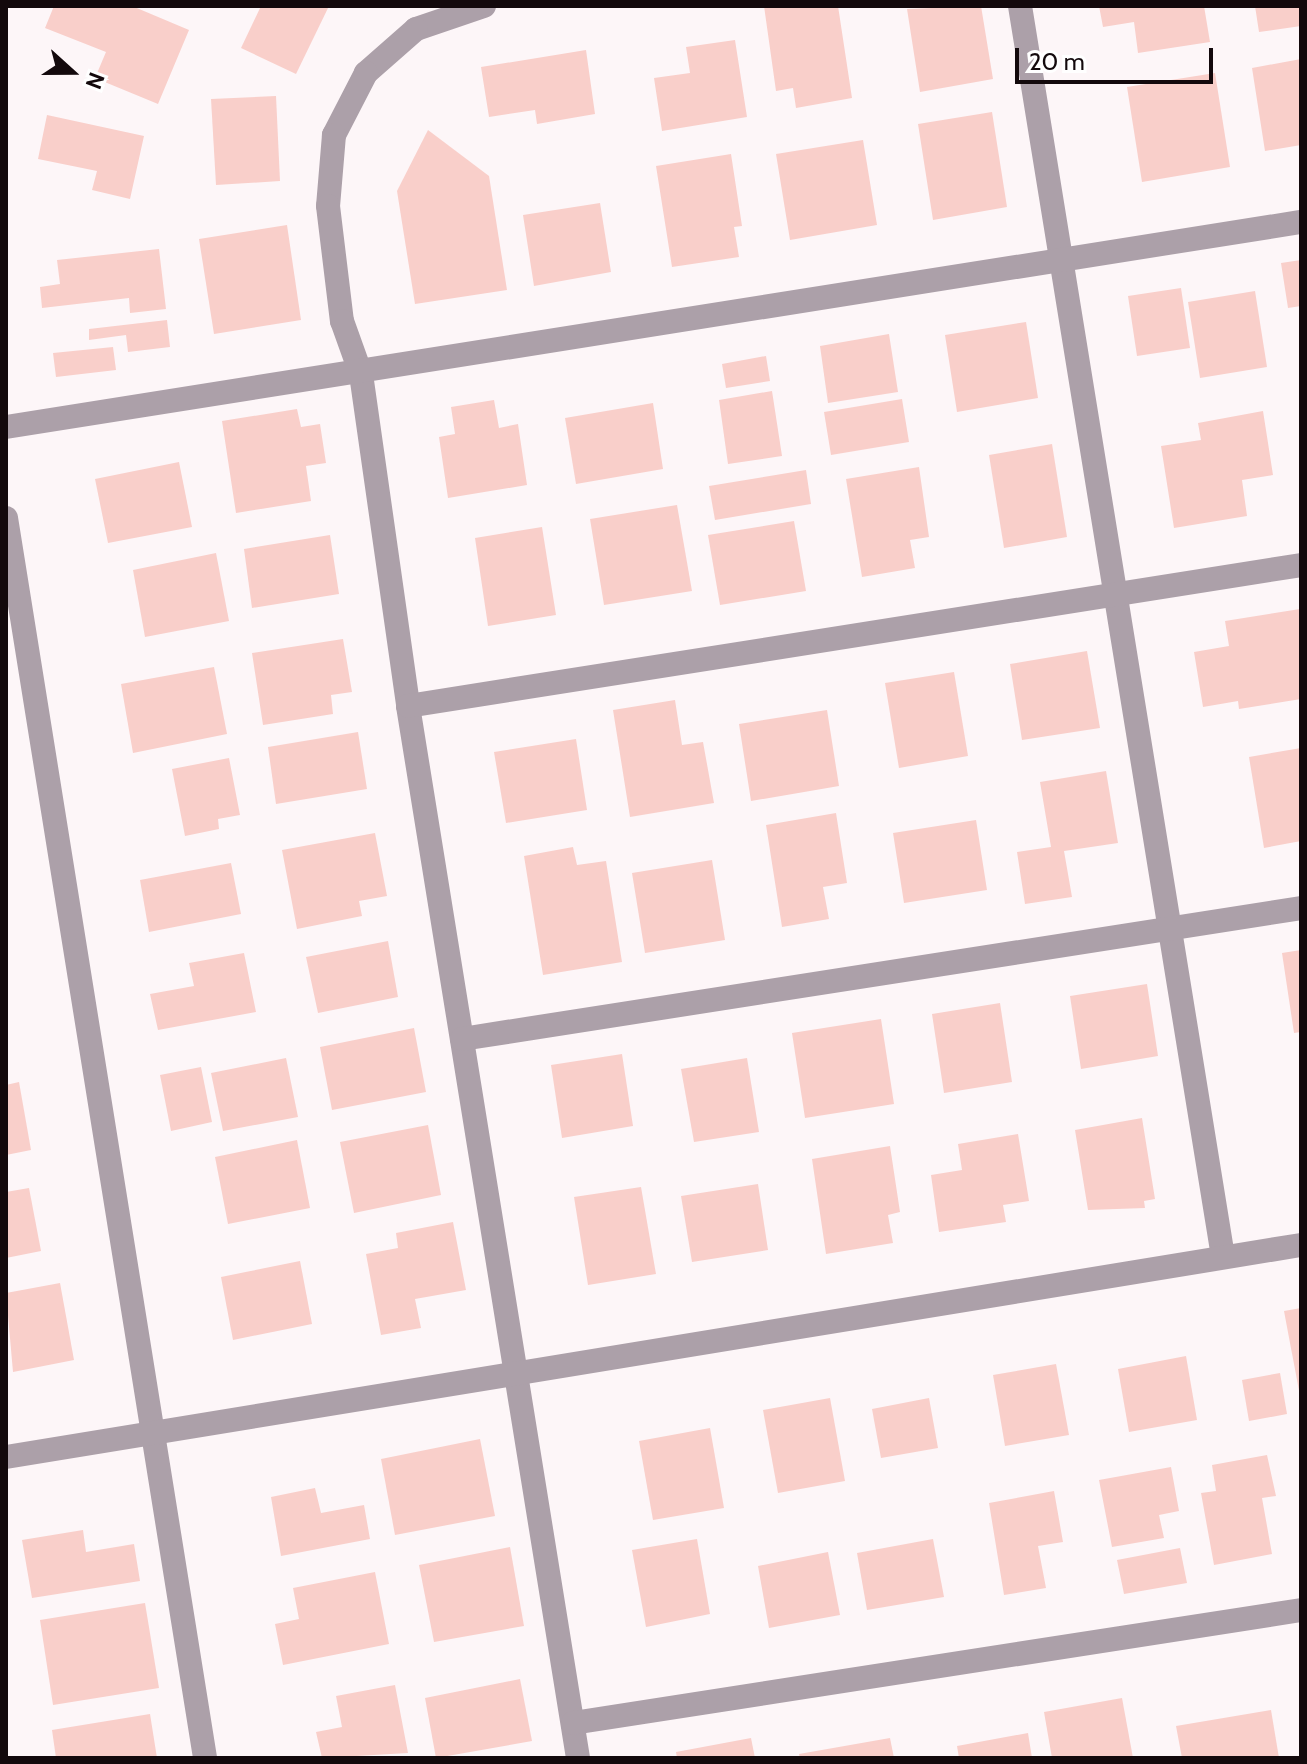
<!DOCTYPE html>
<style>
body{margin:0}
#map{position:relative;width:1307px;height:1764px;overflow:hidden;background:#fdf6f8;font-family:Cabin,sans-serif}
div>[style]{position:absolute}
.building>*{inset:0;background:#f9cfca}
.minor>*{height:24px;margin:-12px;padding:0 12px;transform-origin:12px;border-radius:12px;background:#aca0a9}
span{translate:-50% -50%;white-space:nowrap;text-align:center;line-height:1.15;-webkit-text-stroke:6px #fff;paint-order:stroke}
.frame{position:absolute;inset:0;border:8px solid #13090c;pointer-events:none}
.north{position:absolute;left:32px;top:32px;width:80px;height:80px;-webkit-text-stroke:6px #fff;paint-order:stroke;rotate:111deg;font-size:22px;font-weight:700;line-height:32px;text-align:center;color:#13090c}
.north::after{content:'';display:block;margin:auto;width:28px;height:36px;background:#13090c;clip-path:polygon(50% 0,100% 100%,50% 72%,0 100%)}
.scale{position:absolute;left:1015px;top:48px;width:198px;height:36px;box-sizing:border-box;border:4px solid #13090c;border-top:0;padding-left:10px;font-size:24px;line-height:28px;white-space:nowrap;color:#13090c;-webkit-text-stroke:6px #fff;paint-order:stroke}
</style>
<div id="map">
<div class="building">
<div style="clip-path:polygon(54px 6px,132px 6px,189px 30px,158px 104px,95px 78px,106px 52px,45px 28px)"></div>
<div style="clip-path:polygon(261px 6px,329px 6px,296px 74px,241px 48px)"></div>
<div style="clip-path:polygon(764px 6px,838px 6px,852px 98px,796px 108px,793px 88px,776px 91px)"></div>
<div style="clip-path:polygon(981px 6px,993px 79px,920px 92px,907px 9px)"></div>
<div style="clip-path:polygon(1099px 6px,1204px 6px,1210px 42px,1138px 53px,1134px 22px,1103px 27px)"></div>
<div style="clip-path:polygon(1255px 6px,1301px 6px,1301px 26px,1259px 32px)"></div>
<div style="clip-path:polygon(735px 40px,747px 117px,662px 131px,654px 78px,690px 73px,686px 47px)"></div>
<div style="clip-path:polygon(586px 50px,595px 114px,537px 124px,535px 110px,489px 117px,481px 67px)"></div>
<div style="clip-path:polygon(1301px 59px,1301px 145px,1265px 151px,1252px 68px)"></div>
<div style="clip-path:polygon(1215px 73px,1230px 167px,1142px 182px,1127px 87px)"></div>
<div style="clip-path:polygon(276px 96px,280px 181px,216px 185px,211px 99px)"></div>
<div style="clip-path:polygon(992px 112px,1007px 207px,933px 220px,918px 124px)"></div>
<div style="clip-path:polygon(47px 115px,144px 136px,130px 199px,92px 190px,97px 171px,38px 159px)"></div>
<div style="clip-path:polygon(428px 130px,489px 176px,507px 290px,415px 304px,397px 191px)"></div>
<div style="clip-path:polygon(863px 140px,877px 225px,790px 240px,776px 154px)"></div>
<div style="clip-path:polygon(731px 154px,742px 226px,734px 227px,739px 257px,672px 267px,656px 166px)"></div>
<div style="clip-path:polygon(600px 203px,611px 272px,534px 286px,523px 215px)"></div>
<div style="clip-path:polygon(287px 225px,301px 320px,214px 334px,199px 239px)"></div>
<div style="clip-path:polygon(159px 249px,166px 309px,130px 313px,129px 298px,42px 308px,40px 287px,60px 284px,57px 260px)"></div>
<div style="clip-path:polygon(1301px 260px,1301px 306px,1288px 308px,1281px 263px)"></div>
<div style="clip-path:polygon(1181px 288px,1190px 348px,1137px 356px,1128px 296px)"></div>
<div style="clip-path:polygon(1255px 291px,1267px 367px,1200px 378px,1188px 302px)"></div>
<div style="clip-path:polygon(167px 320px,170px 347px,128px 352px,126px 335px,89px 340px,89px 329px)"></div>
<div style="clip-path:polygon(1026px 322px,1038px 398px,957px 412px,945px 335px)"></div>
<div style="clip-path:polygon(889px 334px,898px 392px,828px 403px,820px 346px)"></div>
<div style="clip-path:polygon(113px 347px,116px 370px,56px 377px,53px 353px)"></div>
<div style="clip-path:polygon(766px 356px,770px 381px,726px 388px,722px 364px)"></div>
<div style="clip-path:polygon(772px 391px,782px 456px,728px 464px,719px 400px)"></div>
<div style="clip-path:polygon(902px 399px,909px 442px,831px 455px,824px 412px)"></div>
<div style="clip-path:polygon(494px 400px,499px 428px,518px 424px,527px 485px,448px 498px,439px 437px,455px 434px,451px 407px)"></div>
<div style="clip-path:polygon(653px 403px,663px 469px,576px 484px,565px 418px)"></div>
<div style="clip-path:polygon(297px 409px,301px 427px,320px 424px,326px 463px,306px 466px,311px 501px,236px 513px,222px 421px)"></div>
<div style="clip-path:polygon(1263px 411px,1273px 475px,1242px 480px,1247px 516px,1174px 528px,1161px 446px,1201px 440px,1198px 423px)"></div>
<div style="clip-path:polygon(1052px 444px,1067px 537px,1004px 548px,989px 455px)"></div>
<div style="clip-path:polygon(179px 462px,192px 527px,108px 543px,95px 479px)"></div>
<div style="clip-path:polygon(919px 467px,929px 537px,910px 540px,915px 568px,862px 577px,846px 479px)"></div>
<div style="clip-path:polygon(806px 470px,811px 504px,715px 520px,709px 486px)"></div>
<div style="clip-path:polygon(677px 505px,692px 591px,604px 605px,590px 519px)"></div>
<div style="clip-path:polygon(794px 521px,806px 591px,720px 605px,708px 535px)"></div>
<div style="clip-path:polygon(542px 527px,556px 615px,488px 626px,475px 538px)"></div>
<div style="clip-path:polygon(330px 535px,339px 594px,252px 608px,244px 549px)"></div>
<div style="clip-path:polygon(216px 553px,229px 621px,145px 637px,133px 570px)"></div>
<div style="clip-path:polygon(1300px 609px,1301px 699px,1239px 709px,1238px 701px,1203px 707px,1194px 652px,1229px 646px,1225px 621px)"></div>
<div style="clip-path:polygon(343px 639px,352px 692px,331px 695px,333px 714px,263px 725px,252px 653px)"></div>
<div style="clip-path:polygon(1087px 651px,1100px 728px,1022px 740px,1010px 664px)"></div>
<div style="clip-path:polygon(214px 667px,227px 734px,133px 753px,121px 684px)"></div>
<div style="clip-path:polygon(954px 672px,968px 756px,899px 768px,885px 683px)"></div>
<div style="clip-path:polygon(675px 700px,682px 745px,703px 742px,714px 803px,630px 817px,613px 710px)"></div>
<div style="clip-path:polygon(827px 710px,839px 786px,751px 801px,739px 724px)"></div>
<div style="clip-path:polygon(358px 732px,367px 789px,276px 804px,268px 747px)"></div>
<div style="clip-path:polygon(576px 739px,587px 810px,506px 823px,494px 752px)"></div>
<div style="clip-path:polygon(1301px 748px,1301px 841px,1264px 848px,1249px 757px)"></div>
<div style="clip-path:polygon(229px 758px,240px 815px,218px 819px,219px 829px,185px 836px,172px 769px)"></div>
<div style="clip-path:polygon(1106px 771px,1118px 843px,1064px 851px,1072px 897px,1025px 904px,1017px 852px,1051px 847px,1040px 782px)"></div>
<div style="clip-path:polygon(836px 813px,847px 883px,823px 887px,829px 919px,782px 927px,766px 825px)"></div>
<div style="clip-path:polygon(976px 820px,987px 890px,904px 903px,893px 833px)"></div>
<div style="clip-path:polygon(375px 833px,387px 896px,359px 901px,362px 916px,297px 929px,282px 850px)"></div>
<div style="clip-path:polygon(573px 847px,577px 865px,606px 861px,622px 962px,543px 975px,524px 856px)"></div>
<div style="clip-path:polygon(712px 860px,725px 940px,645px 953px,632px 873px)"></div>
<div style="clip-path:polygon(231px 863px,241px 914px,149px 932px,140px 880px)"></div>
<div style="clip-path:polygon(388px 941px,398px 997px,318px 1013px,306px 957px)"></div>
<div style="clip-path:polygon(1301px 950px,1301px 1032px,1294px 1033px,1282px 953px)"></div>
<div style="clip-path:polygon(244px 953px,256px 1012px,158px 1030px,150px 994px,194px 986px,189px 963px)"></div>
<div style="clip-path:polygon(1147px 984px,1158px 1056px,1081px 1069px,1070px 996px)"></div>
<div style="clip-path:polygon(1000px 1003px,1012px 1082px,944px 1093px,932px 1014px)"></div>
<div style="clip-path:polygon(881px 1019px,894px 1104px,805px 1118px,792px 1033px)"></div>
<div style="clip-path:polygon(414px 1028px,426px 1092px,332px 1110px,320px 1047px)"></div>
<div style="clip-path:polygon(622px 1054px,633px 1126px,562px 1138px,551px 1065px)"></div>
<div style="clip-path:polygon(286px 1058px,298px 1117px,223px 1131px,211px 1073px)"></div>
<div style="clip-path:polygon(747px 1058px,759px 1132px,694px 1142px,681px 1069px)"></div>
<div style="clip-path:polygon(201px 1067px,212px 1122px,171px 1131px,160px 1075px)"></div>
<div style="clip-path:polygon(19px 1082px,31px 1150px,6px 1155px,6px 1085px)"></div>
<div style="clip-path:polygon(1142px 1118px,1155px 1199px,1144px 1201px,1145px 1208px,1088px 1210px,1075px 1130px)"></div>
<div style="clip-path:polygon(428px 1125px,441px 1195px,354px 1213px,340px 1142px)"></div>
<div style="clip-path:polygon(1018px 1134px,1029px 1201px,1003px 1205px,1006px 1222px,939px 1232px,931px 1175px,962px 1170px,958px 1144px)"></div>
<div style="clip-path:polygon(297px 1140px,310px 1208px,228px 1224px,215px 1157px)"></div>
<div style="clip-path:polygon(890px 1146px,900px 1212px,888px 1215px,893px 1243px,826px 1254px,812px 1159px)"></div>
<div style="clip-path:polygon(758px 1184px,768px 1250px,692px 1262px,681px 1196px)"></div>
<div style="clip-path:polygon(641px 1187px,656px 1274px,588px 1285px,574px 1197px)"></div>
<div style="clip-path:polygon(29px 1188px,41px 1251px,6px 1258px,6px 1192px)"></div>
<div style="clip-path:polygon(453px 1222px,466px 1290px,415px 1299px,421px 1328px,381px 1335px,366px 1254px,398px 1248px,396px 1233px)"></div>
<div style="clip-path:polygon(300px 1261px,312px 1324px,233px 1340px,221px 1277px)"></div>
<div style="clip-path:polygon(60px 1283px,74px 1360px,13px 1372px,6px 1293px)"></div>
<div style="clip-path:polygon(1301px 1308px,1301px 1395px,1300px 1396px,1284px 1311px)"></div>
<div style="clip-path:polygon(1186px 1356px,1197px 1420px,1129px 1432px,1118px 1369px)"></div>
<div style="clip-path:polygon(1056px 1364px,1069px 1435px,1005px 1446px,993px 1375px)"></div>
<div style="clip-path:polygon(1280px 1373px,1287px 1414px,1249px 1421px,1242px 1380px)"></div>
<div style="clip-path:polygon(830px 1398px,845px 1481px,778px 1493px,763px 1410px)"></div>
<div style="clip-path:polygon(929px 1398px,938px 1448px,881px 1458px,872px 1409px)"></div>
<div style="clip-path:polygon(710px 1428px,724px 1508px,653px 1520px,639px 1441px)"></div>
<div style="clip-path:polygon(480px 1439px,495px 1516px,395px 1535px,381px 1459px)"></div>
<div style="clip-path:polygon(1267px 1455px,1276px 1496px,1262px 1498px,1272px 1554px,1214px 1565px,1201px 1493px,1216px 1491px,1212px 1465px)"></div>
<div style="clip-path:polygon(1171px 1467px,1179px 1511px,1159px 1515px,1164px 1538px,1112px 1547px,1099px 1480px)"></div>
<div style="clip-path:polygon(315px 1488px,321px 1513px,364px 1505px,370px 1539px,281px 1556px,271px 1497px)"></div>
<div style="clip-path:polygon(1054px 1491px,1063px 1542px,1038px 1546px,1046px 1588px,1004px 1595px,989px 1503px)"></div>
<div style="clip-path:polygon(83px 1530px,86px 1552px,134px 1544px,140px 1581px,32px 1598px,22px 1540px)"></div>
<div style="clip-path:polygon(697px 1539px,710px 1614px,646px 1627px,632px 1550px)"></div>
<div style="clip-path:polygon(933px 1539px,944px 1597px,867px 1610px,857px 1553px)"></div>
<div style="clip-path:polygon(510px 1547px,524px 1626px,434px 1642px,419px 1565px)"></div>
<div style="clip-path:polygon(1180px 1548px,1187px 1583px,1124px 1594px,1117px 1560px)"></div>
<div style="clip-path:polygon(828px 1552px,840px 1615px,769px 1628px,758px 1566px)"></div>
<div style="clip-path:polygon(375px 1572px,389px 1644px,283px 1665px,275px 1624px,299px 1619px,293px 1588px)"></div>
<div style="clip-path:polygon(145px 1603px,159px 1688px,53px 1705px,40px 1620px)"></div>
<div style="clip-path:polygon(520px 1679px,532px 1741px,436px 1758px,425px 1698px)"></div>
<div style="clip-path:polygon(395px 1685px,408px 1753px,322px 1758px,316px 1732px,342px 1727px,336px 1696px)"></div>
<div style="clip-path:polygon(1122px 1698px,1133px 1758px,1052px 1758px,1044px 1712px)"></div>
<div style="clip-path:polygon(1271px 1710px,1279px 1758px,1182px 1758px,1176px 1726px)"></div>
<div style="clip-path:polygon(150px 1714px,157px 1758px,56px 1758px,52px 1730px)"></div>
<div style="clip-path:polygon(1028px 1733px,1032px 1758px,959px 1758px,957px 1746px)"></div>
<div style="clip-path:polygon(751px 1738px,755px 1758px,677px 1758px,676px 1752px)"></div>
<div style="clip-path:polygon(890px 1738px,894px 1758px,800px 1758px,799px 1754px)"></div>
</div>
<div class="minor">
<div style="left:484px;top:6px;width:72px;rotate:161.3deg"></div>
<div style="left:416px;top:29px;width:67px;rotate:138.7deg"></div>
<div style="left:366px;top:73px;width:70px;rotate:117.3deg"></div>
<div style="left:334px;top:135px;width:71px;rotate:94.8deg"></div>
<div style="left:328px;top:206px;width:116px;rotate:83.1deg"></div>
<div style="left:342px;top:321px;width:56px;rotate:70.3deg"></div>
<div style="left:361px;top:374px;width:335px;rotate:81.9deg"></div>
<div style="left:408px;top:706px;width:1066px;rotate:80.82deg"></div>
<div style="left:1020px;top:6px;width:1267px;rotate:80.78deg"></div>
<div style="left:6px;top:427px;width:1311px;rotate:-9deg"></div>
<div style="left:6px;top:518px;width:1256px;rotate:80.88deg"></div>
<div style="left:408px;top:706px;width:904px;rotate:-8.97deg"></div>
<div style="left:462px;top:1039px;width:849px;rotate:-8.87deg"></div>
<div style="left:6px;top:1457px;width:1312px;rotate:-9.3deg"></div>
<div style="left:573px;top:1723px;width:737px;rotate:-8.82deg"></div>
</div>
<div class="frame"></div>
<div class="north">N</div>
<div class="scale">20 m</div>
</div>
